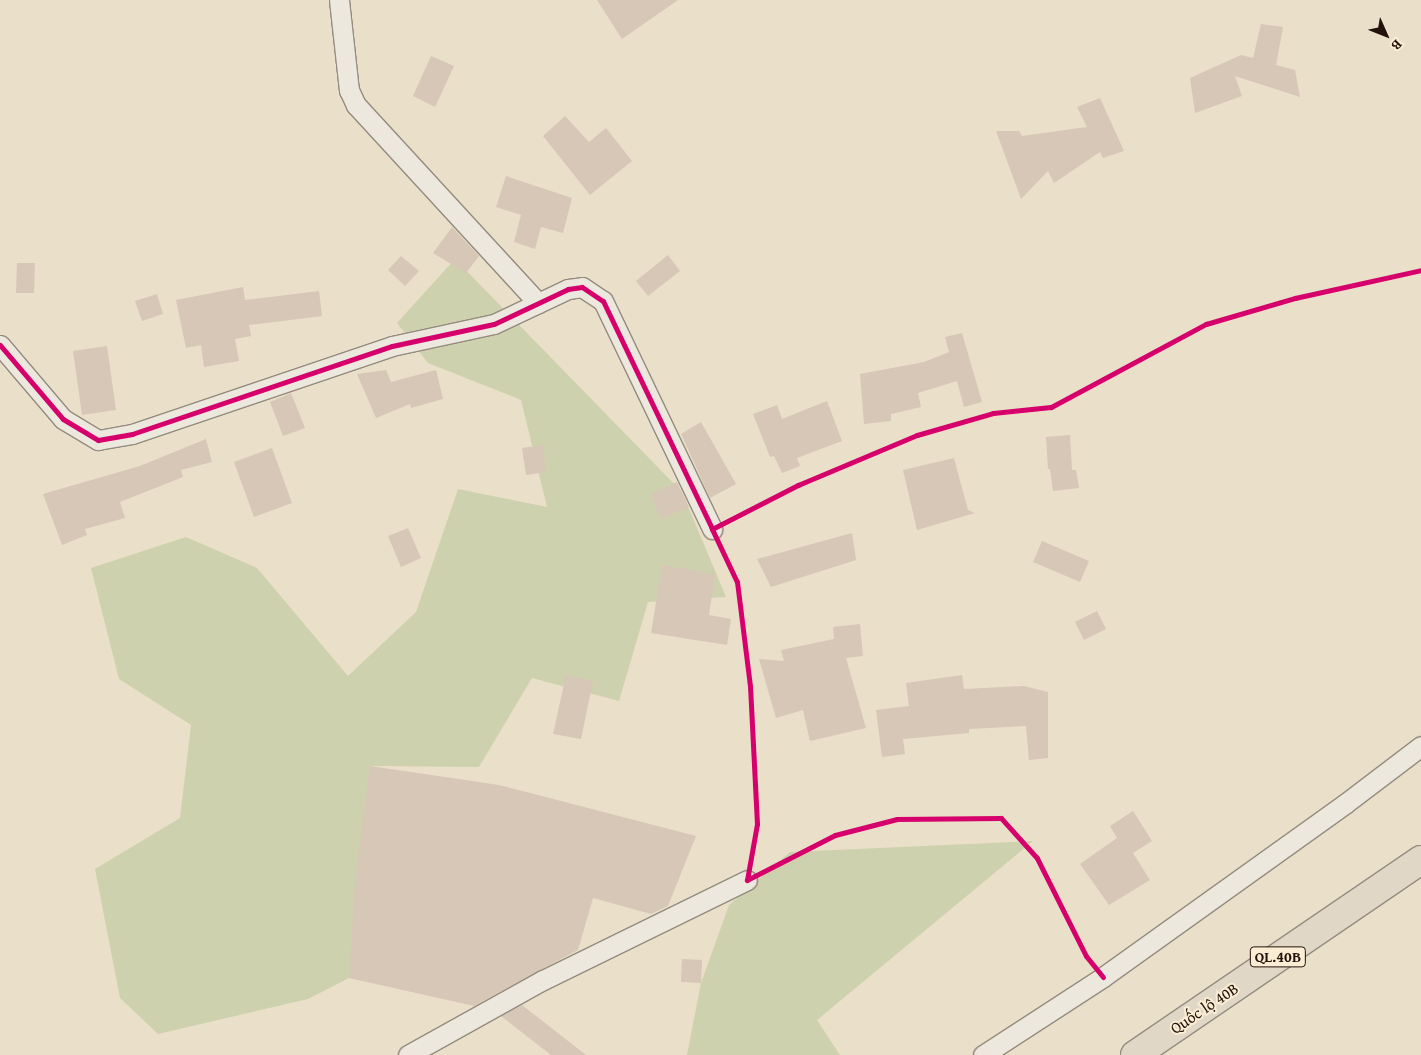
<!DOCTYPE html>
<meta charset="utf-8">
<style>
body{margin:0}
#map{position:relative;width:1421px;height:1055px;overflow:hidden;background:#eadfc9;font-family:"Gentium Book Plus",serif}
div>[style]{position:absolute}
.green>*{inset:0;background:#ced1ad}
.building>*{inset:0;background:#d7c7b6}
.roads{filter:drop-shadow(1px 0 #948b7e) drop-shadow(-1px 0 #948b7e) drop-shadow(0 1px #948b7e) drop-shadow(0 -1px #948b7e)}
.street>*{height:19px;margin:-9.5px;padding:0 9.5px;transform-origin:9.5px;border-radius:9.5px;background:#ede8dd}
.highway>*{height:28px;margin:-14px;padding:0 14px;transform-origin:14px;border-radius:14px;background:#e0d7c7}
.cycleway>*{height:5px;margin:-2.5px;padding:0 2.5px;transform-origin:2.5px;border-radius:2.5px;background:#d6006c}
span{translate:-50% -50%;white-space:nowrap;text-align:center;line-height:1.15;-webkit-text-stroke:4px #faedd3;paint-order:stroke}
.shield-label span{padding:1px 4px;background:#faedd3;border:1px solid;border-radius:4px;-webkit-text-stroke-width:0}
.shield-label{font-size:15px;color:#23120a;font-weight:700}
.street-label{font-size:16px;color:#23120a}
.north{position:absolute;left:1361px;top:10px;width:50px;height:50px;-webkit-text-stroke:4px #faedd3;paint-order:stroke;rotate:134deg;font-size:14px;font-weight:700;line-height:20px;text-align:center;color:#23120a}
.north::after{content:'';display:block;margin:auto;width:18px;height:22px;background:#23120a;clip-path:polygon(50% 0,100% 100%,50% 72%,0 100%)}
</style>
<div id="map">
<div class="green">
<div style="clip-path:polygon(455px 259px,682px 492px,726px 597px,648px 602px,619px 701px,532px 678px,479px 767px,371px 766px,349px 978px,308px 999px,158px 1034px,120px 998px,95px 869px,180px 818px,191px 725px,119px 679px,91px 568px,186px 537px,257px 568px,348px 676px,416px 612px,458px 489px,547px 507px,521px 400px,428px 363px,397px 323px)"></div>
<div style="clip-path:polygon(1033px 841px,817px 1020px,840px 1055px,687px 1055px,701px 983px,729px 905px,790px 852px)"></div>
</div>
<div class="building">
<div style="clip-path:polygon(597px 0,678px 0,622px 39px)"></div>
<div style="clip-path:polygon(1261px 24px,1283px 27px,1276px 65px,1295px 70px,1300px 97px,1235px 76px,1242px 96px,1195px 113px,1190px 78px,1241px 55px,1253px 58px)"></div>
<div style="clip-path:polygon(431px 56px,454px 66px,435px 107px,413px 96px)"></div>
<div style="clip-path:polygon(1100px 98px,1124px 151px,1103px 158px,1100px 152px,1054px 183px,1048px 171px,1021px 199px,996px 131px,1019px 131px,1022px 136px,1087px 127px,1077px 107px)"></div>
<div style="clip-path:polygon(565px 116px,589px 142px,606px 128px,632px 161px,590px 195px,543px 136px)"></div>
<div style="clip-path:polygon(506px 176px,572px 198px,563px 233px,541px 227px,535px 249px,514px 242px,521px 215px,496px 207px)"></div>
<div style="clip-path:polygon(452px 227px,479px 256px,466px 273px,433px 253px)"></div>
<div style="clip-path:polygon(668px 255px,680px 271px,648px 296px,636px 281px)"></div>
<div style="clip-path:polygon(401px 256px,419px 271px,405px 286px,388px 270px)"></div>
<div style="clip-path:polygon(17px 263px,35px 263px,34px 293px,16px 293px)"></div>
<div style="clip-path:polygon(243px 287px,245px 300px,319px 291px,322px 316px,249px 325px,251px 336px,235px 339px,239px 361px,204px 367px,201px 345px,186px 348px,176px 300px)"></div>
<div style="clip-path:polygon(157px 294px,163px 314px,142px 321px,135px 301px)"></div>
<div style="clip-path:polygon(962px 333px,982px 402px,964px 407px,957px 381px,918px 393px,921px 407px,891px 414px,891px 421px,864px 424px,860px 374px,924px 362px,949px 352px,945px 337px)"></div>
<div style="clip-path:polygon(107px 346px,116px 410px,82px 415px,73px 351px)"></div>
<div style="clip-path:polygon(386px 370px,391px 382px,436px 370px,443px 399px,411px 408px,410px 404px,376px 418px,357px 374px)"></div>
<div style="clip-path:polygon(291px 393px,305px 428px,283px 436px,270px 402px)"></div>
<div style="clip-path:polygon(827px 401px,842px 441px,797px 458px,800px 466px,782px 473px,774px 456px,770px 457px,753px 414px,777px 405px,782px 419px)"></div>
<div style="clip-path:polygon(701px 422px,736px 484px,710px 498px,681px 434px)"></div>
<div style="clip-path:polygon(1070px 435px,1072px 470px,1076px 470px,1079px 488px,1053px 491px,1050px 469px,1048px 469px,1046px 437px)"></div>
<div style="clip-path:polygon(206px 439px,212px 462px,181px 470px,183px 477px,120px 502px,125px 518px,85px 529px,87px 535px,62px 545px,43px 494px,140px 466px)"></div>
<div style="clip-path:polygon(543px 445px,546px 472px,526px 475px,522px 448px)"></div>
<div style="clip-path:polygon(272px 448px,292px 503px,254px 517px,234px 462px)"></div>
<div style="clip-path:polygon(954px 458px,968px 510px,975px 513px,917px 530px,903px 470px)"></div>
<div style="clip-path:polygon(677px 482px,689px 507px,661px 519px,650px 494px)"></div>
<div style="clip-path:polygon(408px 528px,421px 558px,401px 567px,388px 536px)"></div>
<div style="clip-path:polygon(852px 533px,856px 560px,771px 587px,757px 559px)"></div>
<div style="clip-path:polygon(1042px 541px,1089px 561px,1080px 582px,1033px 562px)"></div>
<div style="clip-path:polygon(662px 565px,715px 574px,709px 615px,731px 619px,727px 645px,651px 633px)"></div>
<div style="clip-path:polygon(1097px 611px,1106px 629px,1084px 640px,1075px 622px)"></div>
<div style="clip-path:polygon(860px 624px,863px 656px,846px 658px,866px 728px,810px 741px,803px 710px,776px 718px,759px 659px,784px 661px,781px 650px,834px 639px,833px 627px)"></div>
<div style="clip-path:polygon(566px 675px,593px 681px,581px 739px,553px 734px)"></div>
<div style="clip-path:polygon(962px 675px,964px 689px,1024px 686px,1048px 692px,1048px 758px,1029px 760px,1026px 726px,969px 729px,969px 733px,903px 739px,905px 754px,882px 757px,876px 710px,909px 706px,906px 683px)"></div>
<div style="clip-path:polygon(370px 766px,499px 785px,696px 836px,668px 906px,651px 914px,593px 898px,578px 950px,474px 1006px,349px 978px,356px 871px)"></div>
<div style="clip-path:polygon(1133px 811px,1152px 841px,1133px 853px,1150px 880px,1109px 905px,1080px 864px,1117px 838px,1110px 826px)"></div>
<div style="clip-path:polygon(682px 959px,702px 960px,701px 983px,681px 982px)"></div>
<div style="clip-path:polygon(522px 1005px,586px 1055px,551px 1055px,501px 1016px)"></div>
</div>
<div class="roads">
<div class="street">
<div style="left:339px;top:0;width:91px;rotate:83.7deg"></div>
<div style="left:349px;top:90px;width:17px;rotate:65deg"></div>
<div style="left:356px;top:105px;width:269px;rotate:47.4deg"></div>
<div style="left:0;top:345px;width:97px;rotate:49.6deg"></div>
<div style="left:63px;top:419px;width:41px;rotate:31deg"></div>
<div style="left:98px;top:440px;width:35px;rotate:-10deg"></div>
<div style="left:132px;top:434px;width:274px;rotate:-18.7deg"></div>
<div style="left:392px;top:346px;width:104px;rotate:-12.2deg"></div>
<div style="left:494px;top:324px;width:82px;rotate:-25.3deg"></div>
<div style="left:568px;top:289px;width:14px;rotate:-8deg"></div>
<div style="left:582px;top:287px;width:25px;rotate:34deg"></div>
<div style="left:603px;top:301px;width:253px;rotate:64.4deg"></div>
<div style="left:408px;top:1055px;width:154px;rotate:-29.1deg"></div>
<div style="left:543px;top:980px;width:227px;rotate:-26.1deg"></div>
<div style="left:983px;top:1055px;width:143px;rotate:-33deg"></div>
<div style="left:1103px;top:977px;width:299px;rotate:-35.6deg"></div>
<div style="left:1346px;top:803px;width:94px;rotate:-37.2deg"></div>
</div>
<div class="highway">
<div style="left:1135px;top:1055px;width:346px;rotate:-34.3deg"></div>
</div>
</div>
<div class="cycleway">
<div style="left:0;top:345px;width:97px;rotate:49.6deg"></div>
<div style="left:63px;top:419px;width:41px;rotate:31deg"></div>
<div style="left:98px;top:440px;width:35px;rotate:-10deg"></div>
<div style="left:132px;top:434px;width:274px;rotate:-18.7deg"></div>
<div style="left:392px;top:346px;width:104px;rotate:-12.2deg"></div>
<div style="left:494px;top:324px;width:82px;rotate:-25.3deg"></div>
<div style="left:568px;top:289px;width:14px;rotate:-8deg"></div>
<div style="left:582px;top:287px;width:25px;rotate:34deg"></div>
<div style="left:603px;top:301px;width:253px;rotate:64.4deg"></div>
<div style="left:1103px;top:977px;width:27px;rotate:-129deg"></div>
<div style="left:1086px;top:956px;width:110px;rotate:-116.6deg"></div>
<div style="left:1037px;top:858px;width:54px;rotate:-132deg"></div>
<div style="left:1001px;top:818px;width:104px;rotate:179.4deg"></div>
<div style="left:897px;top:819px;width:64px;rotate:165.5deg"></div>
<div style="left:835px;top:835px;width:99px;rotate:152.9deg"></div>
<div style="left:747px;top:880px;width:57px;rotate:-79.9deg"></div>
<div style="left:757px;top:824px;width:138px;rotate:-92.9deg"></div>
<div style="left:750px;top:686px;width:105px;rotate:-97.1deg"></div>
<div style="left:737px;top:582px;width:59px;rotate:-115.3deg"></div>
<div style="left:712px;top:529px;width:97px;rotate:-27.1deg"></div>
<div style="left:798px;top:485px;width:129px;rotate:-22.8deg"></div>
<div style="left:917px;top:435px;width:79px;rotate:-16.1deg"></div>
<div style="left:993px;top:413px;width:58px;rotate:-5.9deg"></div>
<div style="left:1051px;top:407px;width:176px;rotate:-28.2deg"></div>
<div style="left:1206px;top:324px;width:93px;rotate:-16.3deg"></div>
<div style="left:1295px;top:298px;width:129px;rotate:-12.5deg"></div>
</div>
<div class="shield-label">
<span style="left:1278px;top:957px">QL.40B</span>
</div>
<div class="street-label">
<span style="left:1204px;top:1008px;rotate:-34deg">Quốc lộ 40B</span>
</div>
<div class="north">B</div>
</div>
